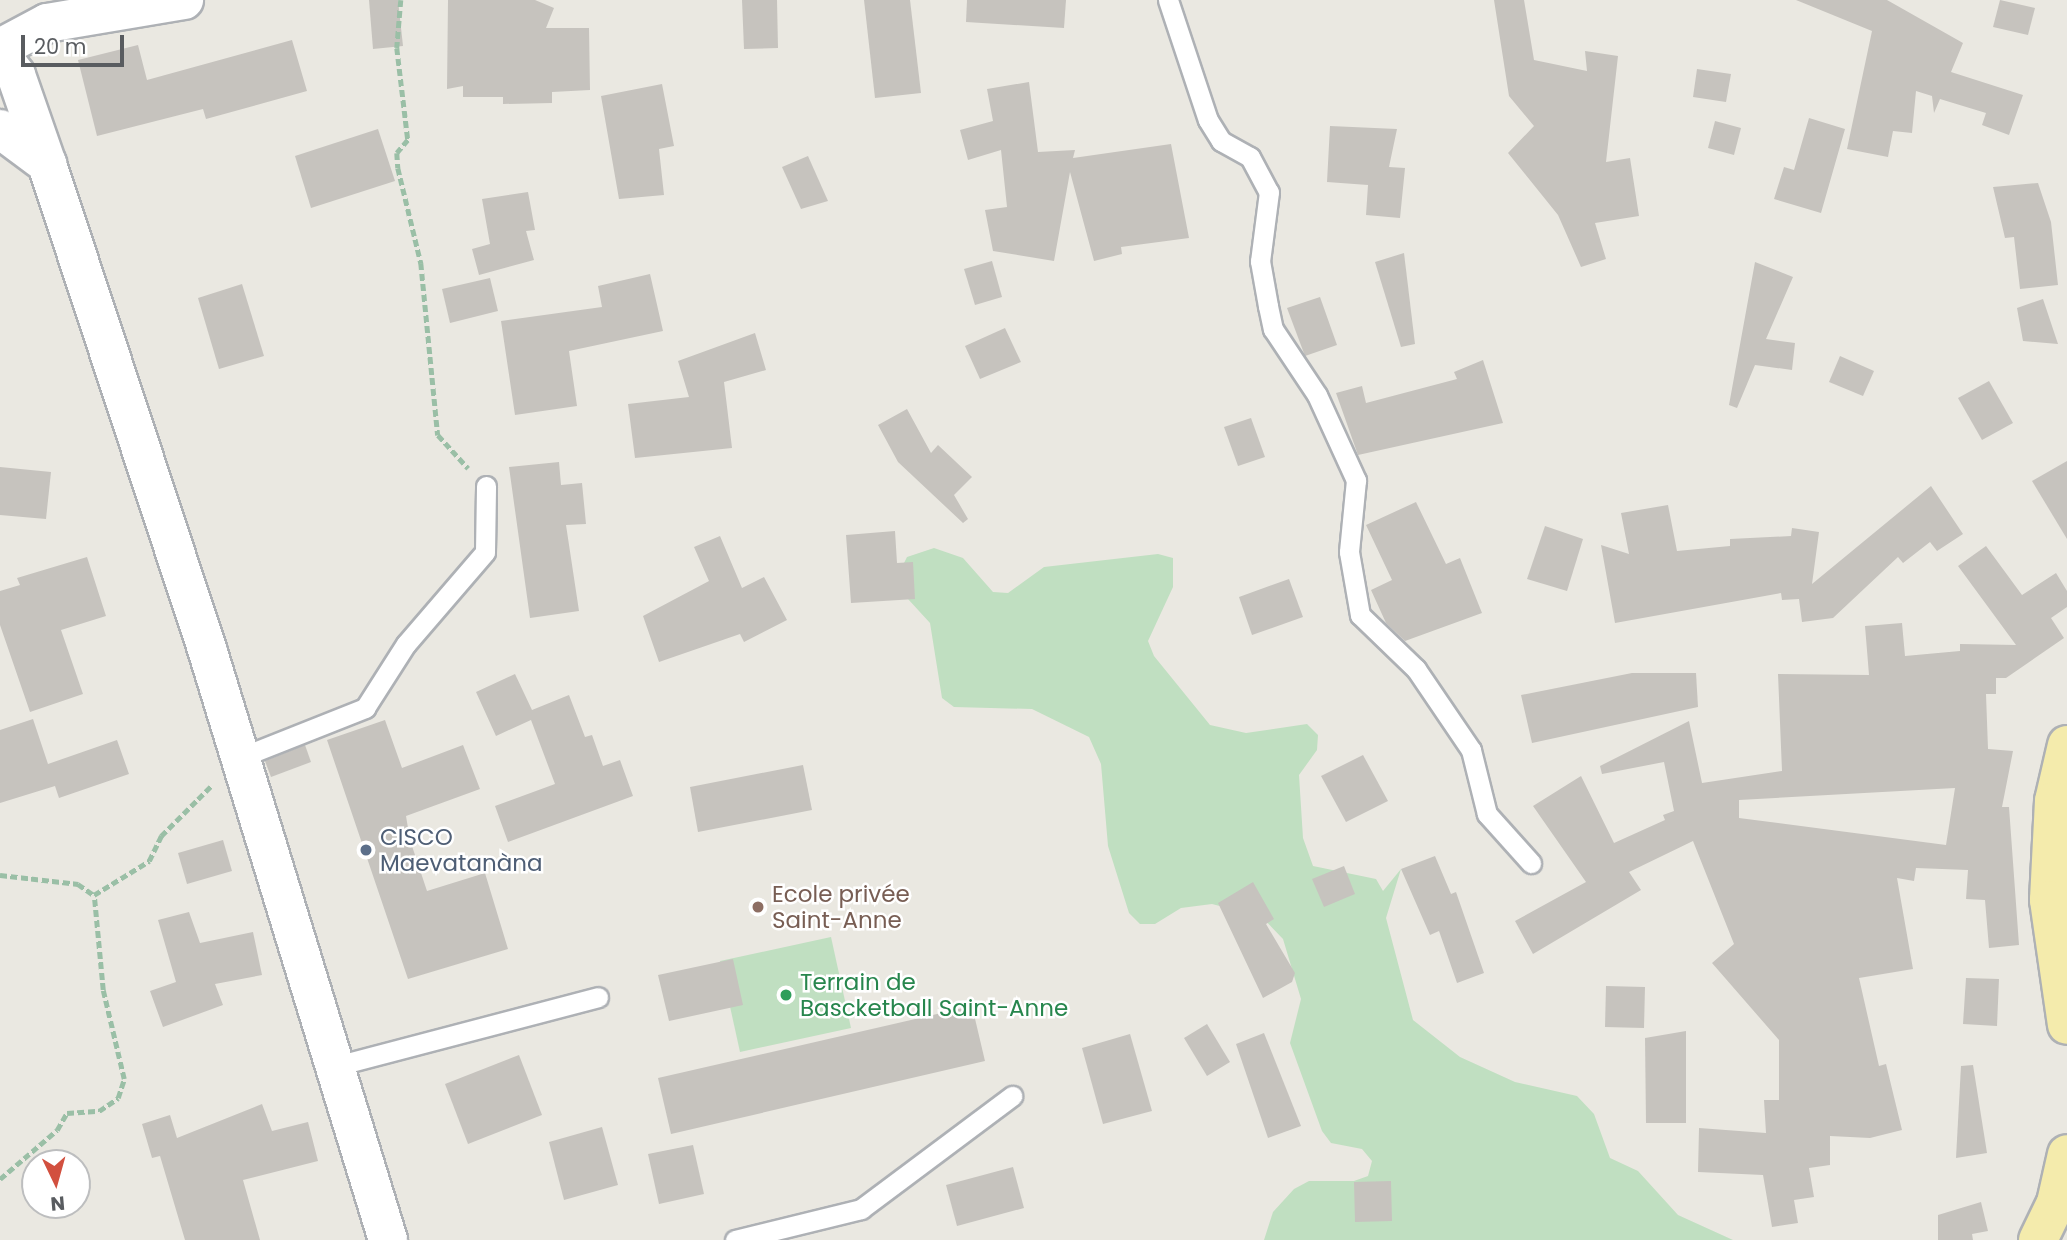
<!DOCTYPE html>
<meta charset="utf-8">
<style>
body{margin:0}
#map{position:relative;width:2067px;height:1240px;overflow:hidden;background:#eae8e1;font-family:Poppins,sans-serif}
div>[style]{position:absolute}
.green>*{inset:0;background:#c0dfc1}
.building>*{inset:0;background:#c6c3be}
.path>*{height:4.5px;margin-top:-2.25px;transform-origin:0;background:repeating-linear-gradient(90deg,#9abfa6 0 7px,transparent 0 10.5px)}
.roads{filter:drop-shadow(2px 0 #aeb1b5) drop-shadow(-2px 0 #aeb1b5) drop-shadow(0 2px #aeb1b5) drop-shadow(0 -2px #aeb1b5)}
.service>*{height:19px;margin:-9.5px;padding:0 9.5px;transform-origin:9.5px;border-radius:9.5px;background:#fff}
.minor>*{height:38px;margin:-19px;padding:0 19px;transform-origin:19px;border-radius:19px;background:#fff}
.primary>*{height:38px;margin:-19px;padding:0 19px;transform-origin:19px;border-radius:19px;background:#f4ebac}
.dots>*{width:19px;height:19px;translate:-50% -50%;box-sizing:border-box;border:4px solid #fff;border-radius:50%}
span{translate:-50% -50%;white-space:nowrap;text-align:center;line-height:1.15;-webkit-text-stroke:5px #fff;paint-order:stroke}
.service-label{font-size:23px;color:#4e5e75}
.left{translate:0 -50%;text-align:left}
.education-label{font-size:23px;color:#785e54}
.leisure-label{font-size:23px;color:#27864d}
.north{position:absolute;left:21px;top:1149px;width:70px;height:70px;box-sizing:border-box;background:#fff;border:2px solid #bdbebf;border-radius:50%;rotate:175deg;font-size:19px;font-weight:700;line-height:28px;text-align:center;color:#595c60}
.north::after{content:'';display:block;margin:auto;width:24px;height:32px;background:#d2503f;clip-path:polygon(50% 0,100% 100%,50% 72%,0 100%)}
.scale{position:absolute;left:21px;top:35px;width:103px;height:32px;box-sizing:border-box;border:4px solid #595c60;border-top:0;padding-left:9px;font-size:21px;line-height:24px;white-space:nowrap;color:#595c60;-webkit-text-stroke:5px #fff;paint-order:stroke}
</style>
<div id="map">
<div class="green">
<div style="clip-path:polygon(934px 548px,963px 558px,993px 592px,1008px 593px,1044px 567px,1158px 554px,1173px 558px,1173px 587px,1148px 641px,1154px 656px,1210px 725px,1246px 733px,1307px 724px,1318px 735px,1317px 750px,1299px 775px,1303px 838px,1313px 866px,1376px 879px,1383px 891px,1401px 869px,1386px 918px,1413px 1020px,1460px 1057px,1515px 1082px,1577px 1096px,1594px 1114px,1610px 1158px,1638px 1171px,1678px 1215px,1733px 1240px,1264px 1240px,1273px 1212px,1294px 1189px,1309px 1181px,1354px 1181px,1368px 1176px,1372px 1161px,1362px 1149px,1331px 1143px,1322px 1131px,1290px 1043px,1301px 999px,1283px 939px,1262px 917px,1212px 904px,1181px 908px,1155px 924px,1140px 924px,1129px 913px,1108px 846px,1101px 764px,1089px 737px,1032px 709px,954px 707px,942px 698px,930px 623px,908px 599px,900px 571px,907px 557px)"></div>
<div style="clip-path:polygon(831px 937px,851px 1028px,740px 1052px,720px 961px)"></div>
</div>
<div class="building">
<div style="clip-path:polygon(369px 0,398px 0,403px 46px,373px 49px)"></div>
<div style="clip-path:polygon(448px 0,535px 0,554px 8px,546px 28px,589px 28px,590px 90px,552px 92px,552px 103px,503px 104px,503px 97px,463px 97px,463px 86px,447px 89px)"></div>
<div style="clip-path:polygon(742px 0,777px 0,778px 48px,744px 49px)"></div>
<div style="clip-path:polygon(864px 0,910px 0,921px 93px,875px 98px)"></div>
<div style="clip-path:polygon(967px 0,1066px 0,1064px 28px,966px 22px)"></div>
<div style="clip-path:polygon(1494px 0,1524px 0,1534px 60px,1587px 71px,1585px 51px,1618px 56px,1606px 162px,1630px 158px,1639px 216px,1595px 223px,1606px 259px,1581px 267px,1558px 215px,1508px 153px,1534px 126px,1509px 96px)"></div>
<div style="clip-path:polygon(1796px 0,1887px 0,1963px 43px,1951px 72px,2023px 95px,2009px 135px,1982px 125px,1986px 113px,1940px 99px,1934px 113px,1932px 96px,1916px 91px,1912px 133px,1893px 131px,1888px 157px,1847px 149px,1872px 31px)"></div>
<div style="clip-path:polygon(2000px 0,2035px 8px,2028px 35px,1993px 27px)"></div>
<div style="clip-path:polygon(292px 40px,307px 91px,206px 119px,203px 109px,97px 136px,78px 60px,138px 45px,147px 80px)"></div>
<div style="clip-path:polygon(1697px 69px,1731px 74px,1726px 102px,1693px 97px)"></div>
<div style="clip-path:polygon(1029px 82px,1038px 152px,1075px 150px,1073px 158px,1171px 144px,1189px 238px,1121px 247px,1122px 254px,1094px 261px,1070px 172px,1054px 261px,993px 251px,985px 210px,1007px 207px,1001px 150px,968px 160px,960px 130px,993px 121px,987px 89px)"></div>
<div style="clip-path:polygon(662px 84px,674px 146px,659px 149px,664px 195px,619px 199px,601px 96px)"></div>
<div style="clip-path:polygon(1809px 118px,1845px 129px,1821px 213px,1774px 199px,1784px 167px,1794px 170px)"></div>
<div style="clip-path:polygon(1715px 121px,1741px 128px,1734px 155px,1708px 148px)"></div>
<div style="clip-path:polygon(1330px 126px,1397px 129px,1389px 167px,1405px 168px,1400px 218px,1366px 215px,1368px 185px,1327px 182px)"></div>
<div style="clip-path:polygon(378px 129px,395px 181px,311px 208px,295px 156px)"></div>
<div style="clip-path:polygon(808px 156px,828px 201px,801px 209px,782px 167px)"></div>
<div style="clip-path:polygon(2038px 183px,2051px 222px,2058px 285px,2020px 289px,2014px 237px,2005px 238px,1993px 187px)"></div>
<div style="clip-path:polygon(528px 192px,535px 230px,526px 231px,534px 260px,479px 275px,472px 249px,490px 244px,482px 199px)"></div>
<div style="clip-path:polygon(1404px 253px,1415px 344px,1401px 347px,1375px 262px)"></div>
<div style="clip-path:polygon(992px 261px,1002px 297px,975px 305px,964px 269px)"></div>
<div style="clip-path:polygon(1755px 262px,1793px 277px,1766px 339px,1795px 343px,1792px 370px,1755px 365px,1737px 408px,1729px 405px)"></div>
<div style="clip-path:polygon(650px 274px,663px 331px,569px 351px,577px 406px,515px 415px,501px 321px,602px 307px,598px 286px)"></div>
<div style="clip-path:polygon(490px 278px,498px 311px,450px 323px,442px 289px)"></div>
<div style="clip-path:polygon(242px 284px,264px 356px,219px 369px,198px 298px)"></div>
<div style="clip-path:polygon(1320px 297px,1337px 345px,1305px 356px,1287px 308px)"></div>
<div style="clip-path:polygon(2043px 299px,2058px 344px,2023px 341px,2017px 308px)"></div>
<div style="clip-path:polygon(1005px 328px,1021px 362px,980px 379px,965px 346px)"></div>
<div style="clip-path:polygon(755px 333px,766px 370px,724px 382px,732px 448px,635px 458px,628px 404px,689px 397px,678px 361px)"></div>
<div style="clip-path:polygon(1840px 356px,1874px 371px,1863px 396px,1829px 382px)"></div>
<div style="clip-path:polygon(1483px 360px,1503px 423px,1358px 455px,1336px 393px,1362px 386px,1366px 403px,1457px 379px,1454px 372px)"></div>
<div style="clip-path:polygon(1989px 381px,2013px 423px,1982px 440px,1958px 398px)"></div>
<div style="clip-path:polygon(907px 409px,931px 453px,938px 445px,972px 477px,954px 495px,968px 519px,963px 523px,898px 462px,878px 425px)"></div>
<div style="clip-path:polygon(1251px 418px,1265px 457px,1238px 466px,1224px 427px)"></div>
<div style="clip-path:polygon(2067px 461px,2067px 539px,2032px 481px)"></div>
<div style="clip-path:polygon(559px 462px,561px 485px,582px 483px,586px 524px,566px 525px,579px 611px,530px 618px,509px 467px)"></div>
<div style="clip-path:polygon(0 467px,51px 472px,46px 519px,0 515px)"></div>
<div style="clip-path:polygon(1931px 486px,1963px 534px,1937px 551px,1930px 542px,1903px 563px,1898px 557px,1833px 618px,1802px 622px,1799px 599px,1782px 600px,1781px 593px,1615px 623px,1601px 545px,1629px 554px,1621px 513px,1668px 505px,1677px 551px,1730px 546px,1730px 539px,1791px 536px,1792px 528px,1819px 532px,1812px 584px)"></div>
<div style="clip-path:polygon(1416px 502px,1446px 564px,1460px 558px,1482px 613px,1405px 641px,1386px 623px,1371px 590px,1392px 580px,1366px 525px)"></div>
<div style="clip-path:polygon(1545px 526px,1583px 539px,1567px 591px,1527px 579px)"></div>
<div style="clip-path:polygon(895px 531px,897px 563px,913px 562px,915px 599px,851px 603px,846px 535px)"></div>
<div style="clip-path:polygon(720px 536px,742px 588px,764px 577px,787px 620px,744px 642px,740px 634px,659px 662px,643px 616px,709px 581px,694px 547px)"></div>
<div style="clip-path:polygon(evenodd,1986px 546px,2022px 595px,2056px 573px,2067px 591px,2067px 607px,2051px 618px,2064px 638px,2006px 678px,1996px 678px,1996px 694px,1986px 694px,1988px 749px,2013px 751px,2002px 807px,2009px 807px,2019px 945px,1989px 948px,1985px 900px,1966px 899px,1968px 870px,1916px 868px,1914px 881px,1897px 878px,1913px 969px,1859px 978px,1879px 1066px,1886px 1064px,1902px 1130px,1870px 1138px,1830px 1136px,1830px 1165px,1809px 1168px,1814px 1197px,1794px 1200px,1798px 1223px,1772px 1227px,1763px 1175px,1698px 1172px,1699px 1128px,1766px 1133px,1764px 1100px,1779px 1100px,1779px 1040px,1712px 963px,1734px 944px,1693px 841px,1629px 872px,1641px 890px,1533px 954px,1515px 921px,1586px 882px,1533px 806px,1581px 776px,1614px 843px,1665px 820px,1663px 815px,1674px 811px,1664px 762px,1602px 774px,1600px 766px,1689px 721px,1702px 783px,1782px 771px,1778px 674px,1869px 675px,1865px 626px,1902px 623px,1905px 656px,1960px 651px,1960px 644px,2016px 645px,1958px 566px,1986px 546px,1955px 788px,1946px 845px,1739px 818px,1739px 800px,1955px 788px)"></div>
<div style="clip-path:polygon(87px 557px,106px 616px,61px 630px,83px 694px,30px 712px,0 625px,0 591px,20px 585px,17px 578px)"></div>
<div style="clip-path:polygon(1289px 579px,1303px 617px,1252px 635px,1239px 597px)"></div>
<div style="clip-path:polygon(1632px 673px,1696px 673px,1698px 707px,1532px 743px,1521px 695px)"></div>
<div style="clip-path:polygon(515px 674px,532px 710px,569px 695px,585px 737px,592px 735px,603px 766px,620px 760px,633px 796px,508px 842px,495px 806px,555px 784px,531px 720px,496px 736px,476px 692px)"></div>
<div style="clip-path:polygon(33px 719px,48px 764px,117px 740px,129px 774px,59px 798px,55px 786px,0 803px,0 730px)"></div>
<div style="clip-path:polygon(385px 720px,402px 768px,463px 745px,480px 789px,406px 816px,410px 840px,427px 891px,485px 873px,508px 949px,408px 979px,327px 740px)"></div>
<div style="clip-path:polygon(305px 745px,311px 762px,271px 777px,265px 761px)"></div>
<div style="clip-path:polygon(1363px 755px,1388px 801px,1346px 822px,1321px 776px)"></div>
<div style="clip-path:polygon(803px 765px,812px 810px,698px 832px,690px 787px)"></div>
<div style="clip-path:polygon(223px 840px,232px 871px,187px 884px,178px 853px)"></div>
<div style="clip-path:polygon(1435px 856px,1451px 894px,1456px 892px,1484px 973px,1457px 983px,1439px 931px,1430px 935px,1401px 869px)"></div>
<div style="clip-path:polygon(1344px 866px,1355px 894px,1324px 907px,1312px 879px)"></div>
<div style="clip-path:polygon(1253px 882px,1274px 919px,1266px 924px,1295px 973px,1292px 982px,1263px 998px,1218px 903px)"></div>
<div style="clip-path:polygon(189px 912px,200px 943px,253px 932px,262px 975px,215px 984px,223px 1005px,163px 1027px,150px 991px,176px 982px,158px 920px)"></div>
<div style="clip-path:polygon(733px 959px,743px 1005px,669px 1021px,658px 975px)"></div>
<div style="clip-path:polygon(1966px 978px,1999px 979px,1997px 1026px,1963px 1024px)"></div>
<div style="clip-path:polygon(1606px 986px,1645px 987px,1644px 1028px,1605px 1027px)"></div>
<div style="clip-path:polygon(972px 1006px,985px 1061px,671px 1134px,658px 1078px)"></div>
<div style="clip-path:polygon(1207px 1024px,1230px 1062px,1207px 1076px,1184px 1038px)"></div>
<div style="clip-path:polygon(1686px 1031px,1686px 1123px,1646px 1123px,1645px 1038px)"></div>
<div style="clip-path:polygon(1264px 1033px,1301px 1126px,1268px 1138px,1236px 1044px)"></div>
<div style="clip-path:polygon(1130px 1034px,1152px 1111px,1103px 1124px,1082px 1048px)"></div>
<div style="clip-path:polygon(519px 1055px,542px 1115px,468px 1144px,445px 1084px)"></div>
<div style="clip-path:polygon(1973px 1065px,1987px 1153px,1956px 1158px,1961px 1066px)"></div>
<div style="clip-path:polygon(262px 1104px,272px 1131px,308px 1122px,318px 1161px,243px 1180px,260px 1240px,185px 1240px,160px 1156px,152px 1158px,142px 1124px,170px 1115px,177px 1138px)"></div>
<div style="clip-path:polygon(602px 1127px,618px 1185px,564px 1200px,549px 1142px)"></div>
<div style="clip-path:polygon(693px 1145px,704px 1194px,659px 1204px,648px 1154px)"></div>
<div style="clip-path:polygon(1013px 1167px,1024px 1208px,957px 1226px,946px 1185px)"></div>
<div style="clip-path:polygon(1391px 1181px,1392px 1221px,1355px 1222px,1354px 1182px)"></div>
<div style="clip-path:polygon(1981px 1202px,1988px 1231px,1972px 1234px,1973px 1240px,1938px 1240px,1938px 1215px)"></div>
</div>
<div class="path">
<div style="left:401px;top:0;width:48px;rotate:94.8deg"></div>
<div style="left:397px;top:48px;width:93px;rotate:83.2deg"></div>
<div style="left:408px;top:140px;width:17px;rotate:130deg"></div>
<div style="left:397px;top:153px;width:15px;rotate:86deg"></div>
<div style="left:398px;top:168px;width:98px;rotate:76.4deg"></div>
<div style="left:421px;top:263px;width:173px;rotate:84.4deg"></div>
<div style="left:438px;top:435px;width:45px;rotate:47.7deg"></div>
<div style="left:0;top:875px;width:79px;rotate:6.6deg"></div>
<div style="left:78px;top:884px;width:19px;rotate:35deg"></div>
<div style="left:0;top:1179px;width:75px;rotate:-40.7deg"></div>
<div style="left:57px;top:1130px;width:20px;rotate:-60deg"></div>
<div style="left:67px;top:1113px;width:32px;rotate:-4deg"></div>
<div style="left:99px;top:1111px;width:23px;rotate:-34deg"></div>
<div style="left:118px;top:1098px;width:20px;rotate:-72deg"></div>
<div style="left:124px;top:1079px;width:91px;rotate:-103.3deg"></div>
<div style="left:103px;top:990px;width:95px;rotate:-95.4deg"></div>
<div style="left:94px;top:895px;width:65px;rotate:-31.7deg"></div>
<div style="left:149px;top:861px;width:28px;rotate:-64deg"></div>
<div style="left:161px;top:836px;width:71px;rotate:-45deg"></div>
</div>
<div class="roads">
<div class="service">
<div style="left:1168px;top:0;width:126px;rotate:71.6deg"></div>
<div style="left:1208px;top:120px;width:25px;rotate:58deg"></div>
<div style="left:1221px;top:141px;width:33px;rotate:29deg"></div>
<div style="left:1250px;top:157px;width:40px;rotate:62deg"></div>
<div style="left:1269px;top:192px;width:70px;rotate:97.4deg"></div>
<div style="left:1260px;top:261px;width:46px;rotate:79.9deg"></div>
<div style="left:1268px;top:306px;width:24px;rotate:78deg"></div>
<div style="left:1273px;top:329px;width:79px;rotate:56.3deg"></div>
<div style="left:1317px;top:395px;width:94px;rotate:65.4deg"></div>
<div style="left:1356px;top:480px;width:72px;rotate:95.6deg"></div>
<div style="left:1349px;top:552px;width:64px;rotate:80.1deg"></div>
<div style="left:1360px;top:615px;width:78px;rotate:44deg"></div>
<div style="left:1416px;top:669px;width:98px;rotate:55.8deg"></div>
<div style="left:1471px;top:750px;width:66px;rotate:76deg"></div>
<div style="left:1487px;top:814px;width:66px;rotate:48.1deg"></div>
<div style="left:239px;top:758px;width:136px;rotate:-21.6deg"></div>
<div style="left:365px;top:708px;width:76px;rotate:-57.4deg"></div>
<div style="left:406px;top:644px;width:121px;rotate:-49.3deg"></div>
<div style="left:485px;top:552px;width:66px;rotate:-89.1deg"></div>
<div style="left:332px;top:1067px;width:275px;rotate:-14.7deg"></div>
<div style="left:735px;top:1240px;width:130px;rotate:-13.8deg"></div>
<div style="left:861px;top:1209px;width:189px;rotate:-36.8deg"></div>
</div>
<div class="minor">
<div style="left:2px;top:47px;width:51px;rotate:-28.1deg"></div>
<div style="left:47px;top:23px;width:139px;rotate:-9.5deg"></div>
<div style="left:1px;top:55px;width:25px;rotate:53deg"></div>
<div style="left:16px;top:75px;width:94px;rotate:70.8deg"></div>
<div style="left:47px;top:164px;width:511px;rotate:71.74deg"></div>
<div style="left:207px;top:649px;width:618px;rotate:72.97deg"></div>
<div style="left:0;top:129px;width:59px;rotate:36.7deg"></div>
</div>
<div class="primary">
<div style="left:2067px;top:745px;width:57px;rotate:103.1deg"></div>
<div style="left:2054px;top:801px;width:99px;rotate:92.9deg"></div>
<div style="left:2049px;top:900px;width:126px;rotate:81.8deg"></div>
<div style="left:2038px;top:1240px;width:41px;rotate:-64.1deg"></div>
<div style="left:2056px;top:1203px;width:50px;rotate:-77.3deg"></div>
</div>
</div>
<div class="dots">
<div style="left:366px;top:850px;background:#5c6f8a"></div>
<div style="left:758px;top:907px;background:#8d6e63"></div>
<div style="left:786px;top:995px;background:#2e9e5b"></div>
</div>
<div class="service-label">
<span class="left" style="left:380px;top:850px">CISCO<br>Maevatanàna</span>
</div>
<div class="education-label">
<span class="left" style="left:772px;top:907px">Ecole privée<br>Saint-Anne</span>
</div>
<div class="leisure-label">
<span class="left" style="left:800px;top:995px">Terrain de<br>Bascketball Saint-Anne</span>
</div>
<div class="north">N</div>
<div class="scale">20 m</div>
</div>
